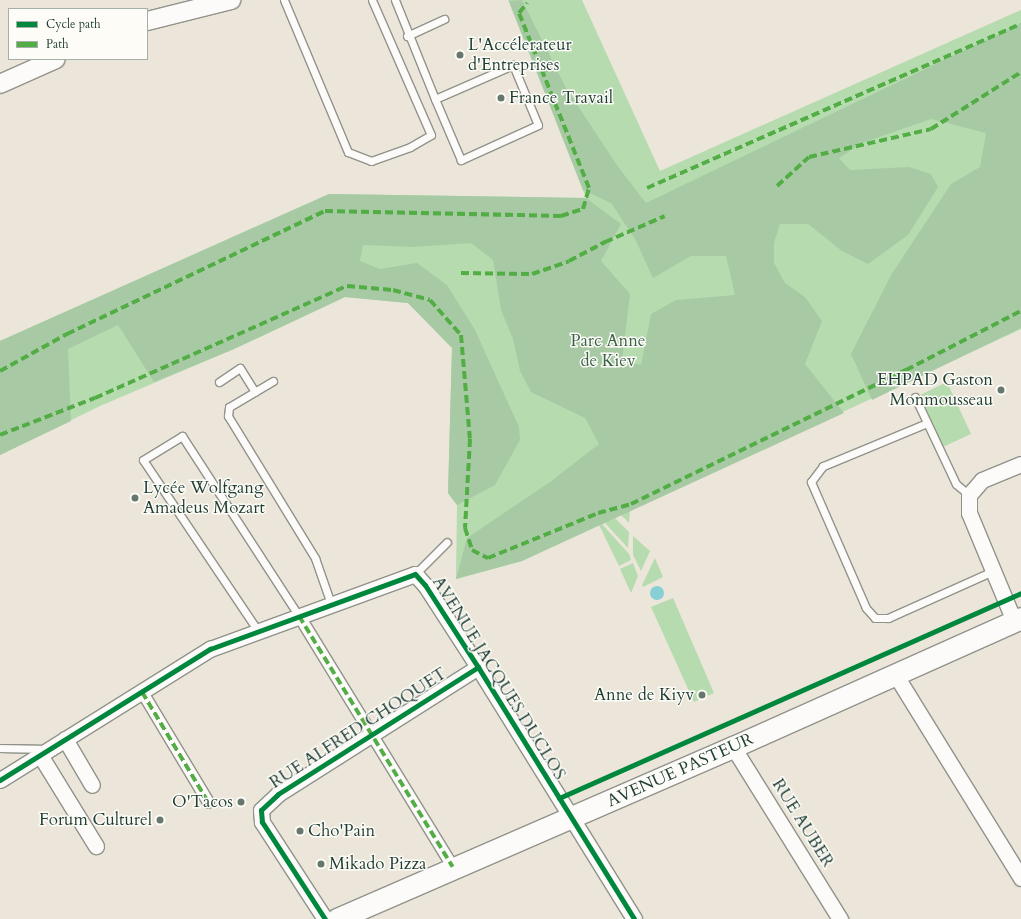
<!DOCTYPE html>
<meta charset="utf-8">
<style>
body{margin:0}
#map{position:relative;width:1021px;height:919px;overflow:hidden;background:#ebe6d9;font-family:Cardo,serif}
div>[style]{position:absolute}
.green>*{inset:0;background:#b6dbaf}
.forest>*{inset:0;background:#a7caa4}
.water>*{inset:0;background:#86d0d5}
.round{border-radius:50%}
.roads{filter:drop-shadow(1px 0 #91938b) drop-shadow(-1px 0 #91938b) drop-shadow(0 1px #91938b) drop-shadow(0 -1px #91938b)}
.service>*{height:7px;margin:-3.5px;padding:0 3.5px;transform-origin:3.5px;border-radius:3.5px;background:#fcfbf9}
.pedestrian>*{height:11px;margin:-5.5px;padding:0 5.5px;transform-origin:5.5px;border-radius:5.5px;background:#fcfbf9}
.minor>*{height:15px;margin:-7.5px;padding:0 7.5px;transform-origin:7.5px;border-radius:7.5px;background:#fcfbf9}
.tertiary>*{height:18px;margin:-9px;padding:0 9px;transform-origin:9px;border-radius:9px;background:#fcfbf9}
.secondary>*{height:21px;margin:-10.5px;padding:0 10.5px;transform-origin:10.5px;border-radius:10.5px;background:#fcfbf9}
.quiet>*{height:4px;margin-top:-2px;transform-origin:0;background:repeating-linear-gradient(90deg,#52ad45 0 8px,transparent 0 12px)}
.cycleway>*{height:5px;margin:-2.5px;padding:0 2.5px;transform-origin:2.5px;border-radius:2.5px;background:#00873e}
.dots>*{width:11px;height:11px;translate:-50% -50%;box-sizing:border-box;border:2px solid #fdfcf7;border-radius:50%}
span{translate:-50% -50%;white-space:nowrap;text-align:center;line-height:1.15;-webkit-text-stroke:3px #fdfcf7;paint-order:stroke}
.poi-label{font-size:17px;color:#1f3d34}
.left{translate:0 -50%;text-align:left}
.right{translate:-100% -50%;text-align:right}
.park-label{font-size:17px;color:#3a624a}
.street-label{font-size:17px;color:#1f3d34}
.legend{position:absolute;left:8px;top:8px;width:140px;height:52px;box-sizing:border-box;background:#fdfcf7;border:1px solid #a4b0a9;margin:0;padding:5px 7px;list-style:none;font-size:12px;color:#1f3d34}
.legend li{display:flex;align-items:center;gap:8px;height:20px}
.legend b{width:20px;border:1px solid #a4b0a9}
</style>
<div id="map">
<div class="green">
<div style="clip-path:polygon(508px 0,582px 0,660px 171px,1021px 10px,1021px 329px,630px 511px,629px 523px,621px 515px,615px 518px,629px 532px,628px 548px,605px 523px,602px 524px,629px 554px,631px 560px,619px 566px,599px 525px,522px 561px,456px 579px,457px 505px,448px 493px,452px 348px,408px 303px,345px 297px,234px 349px,100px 406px,0 455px,0 341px,329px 194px,586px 198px)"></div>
<div style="clip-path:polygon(947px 382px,971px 434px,943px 447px,920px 395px)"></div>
<div style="clip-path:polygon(633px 536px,650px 551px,641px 571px,633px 555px)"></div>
<div style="clip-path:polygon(655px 558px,663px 577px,643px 587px,642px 585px)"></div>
<div style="clip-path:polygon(633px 563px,638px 576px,631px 593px,620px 569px)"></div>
<div style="clip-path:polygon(673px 598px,714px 693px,694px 702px,651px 607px)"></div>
</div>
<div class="forest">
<div style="clip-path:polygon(522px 0,566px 88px,619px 168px,646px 203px,1021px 23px,1021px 328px,872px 400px,851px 354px,891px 275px,951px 184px,980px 167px,986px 133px,931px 119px,862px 143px,839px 158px,850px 170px,909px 167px,931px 174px,938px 187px,908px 235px,868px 264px,842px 251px,808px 224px,780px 224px,774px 243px,774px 263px,785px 283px,805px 297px,822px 321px,805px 364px,844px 413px,522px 561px,456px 579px,467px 538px,550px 482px,599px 444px,585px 418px,531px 392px,520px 371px,513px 339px,501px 310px,493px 260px,471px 243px,412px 247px,363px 245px,360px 261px,380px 269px,417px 263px,447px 285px,475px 330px,519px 427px,520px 440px,495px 485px,457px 505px,448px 493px,452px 348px,408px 303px,345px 297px,234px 349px,154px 382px,118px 325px,68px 349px,71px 421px,0 455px,0 341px,329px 194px,586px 198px,621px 224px,601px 261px,630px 294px,622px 361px,641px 365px,651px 314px,676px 300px,735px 295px,726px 256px,691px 256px,653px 278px,635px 239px,611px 203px,583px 190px,509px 1px)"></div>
</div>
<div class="water">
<div class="round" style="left:650px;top:586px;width:14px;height:14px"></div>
</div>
<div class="roads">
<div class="service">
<div style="left:284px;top:0;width:165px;rotate:67.2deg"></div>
<div style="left:348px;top:152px;width:25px;rotate:21deg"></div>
<div style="left:371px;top:161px;width:41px;rotate:-19.7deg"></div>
<div style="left:410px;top:147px;width:24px;rotate:-30deg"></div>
<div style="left:431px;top:135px;width:147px;rotate:-113.6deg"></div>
<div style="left:395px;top:0;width:107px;rotate:68deg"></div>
<div style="left:407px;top:36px;width:41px;rotate:-24.7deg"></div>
<div style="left:513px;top:65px;width:65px;rotate:67.4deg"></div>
<div style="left:538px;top:125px;width:85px;rotate:155.6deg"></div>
<div style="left:461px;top:160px;width:66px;rotate:-113.1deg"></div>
<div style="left:435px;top:99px;width:85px;rotate:-23.6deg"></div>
<div style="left:273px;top:381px;width:51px;rotate:149.4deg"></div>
<div style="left:229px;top:407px;width:9px;rotate:96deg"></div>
<div style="left:228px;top:416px;width:167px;rotate:58.5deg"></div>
<div style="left:315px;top:558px;width:49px;rotate:70.8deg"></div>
<div style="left:219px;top:382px;width:25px;rotate:-34deg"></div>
<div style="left:240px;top:368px;width:28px;rotate:58deg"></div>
<div style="left:915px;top:397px;width:96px;rotate:64.8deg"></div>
<div style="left:956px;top:484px;width:17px;rotate:40deg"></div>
<div style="left:927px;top:423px;width:113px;rotate:157.5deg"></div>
<div style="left:823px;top:466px;width:20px;rotate:127deg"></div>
<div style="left:811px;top:482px;width:137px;rotate:66.4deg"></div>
<div style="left:866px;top:608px;width:13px;rotate:48deg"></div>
<div style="left:875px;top:618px;width:13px"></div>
<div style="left:888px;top:618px;width:115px;rotate:-24.1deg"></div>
<div style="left:415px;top:574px;width:45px;rotate:-45deg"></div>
<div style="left:258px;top:631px;width:206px;rotate:-123.9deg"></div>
<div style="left:143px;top:460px;width:46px;rotate:-31.6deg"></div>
<div style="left:182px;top:436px;width:215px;rotate:57deg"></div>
<div style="left:0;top:748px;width:46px;rotate:1.2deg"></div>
</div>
<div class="pedestrian">
<div style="left:299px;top:616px;width:294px;rotate:58.5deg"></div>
<div style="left:142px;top:692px;width:128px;rotate:59deg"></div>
</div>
<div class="minor">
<div style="left:1014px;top:621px;width:117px;rotate:-112.6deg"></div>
<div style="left:969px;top:513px;width:18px;rotate:-90deg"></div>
<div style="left:969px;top:495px;width:20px;rotate:-49deg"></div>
<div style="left:982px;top:480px;width:42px;rotate:-22.3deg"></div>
<div style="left:895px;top:674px;width:240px;rotate:58.3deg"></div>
<div style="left:65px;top:739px;width:53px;rotate:59.6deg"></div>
<div style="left:733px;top:747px;width:203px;rotate:58.1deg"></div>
<div style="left:40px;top:755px;width:107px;rotate:58.4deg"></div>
<div style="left:0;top:780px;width:248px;rotate:-32deg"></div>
<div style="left:210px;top:649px;width:218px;rotate:-20.1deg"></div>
<div style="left:415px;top:574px;width:15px;rotate:48deg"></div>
<div style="left:425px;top:585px;width:98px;rotate:57.1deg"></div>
<div style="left:478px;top:667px;width:296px;rotate:58.2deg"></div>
<div style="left:325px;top:919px;width:116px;rotate:-123deg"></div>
<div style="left:262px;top:822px;width:12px;rotate:-95deg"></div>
<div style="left:261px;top:810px;width:23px;rotate:-43deg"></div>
<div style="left:278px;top:794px;width:237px;rotate:-32.4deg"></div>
</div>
<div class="tertiary">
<div style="left:147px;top:21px;width:87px;rotate:-14deg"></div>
<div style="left:0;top:84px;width:61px;rotate:-24.1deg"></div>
</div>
<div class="secondary">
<div style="left:337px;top:919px;width:432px;rotate:-23.5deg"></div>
<div style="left:733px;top:747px;width:316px;rotate:-24.1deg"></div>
</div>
</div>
<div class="quiet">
<div style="left:777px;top:186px;width:43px;rotate:-42.2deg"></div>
<div style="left:809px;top:157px;width:125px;rotate:-12.9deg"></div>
<div style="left:931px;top:129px;width:107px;rotate:-32.3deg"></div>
<div style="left:647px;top:188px;width:408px;rotate:-23.7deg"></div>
<div style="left:461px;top:273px;width:71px;rotate:0.8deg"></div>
<div style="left:532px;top:274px;width:39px;rotate:-19deg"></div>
<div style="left:569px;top:261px;width:41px;rotate:-27.8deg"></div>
<div style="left:605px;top:242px;width:65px;rotate:-23.4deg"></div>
<div style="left:0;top:371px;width:77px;rotate:-28.9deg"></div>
<div style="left:67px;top:334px;width:286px;rotate:-25.5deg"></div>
<div style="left:325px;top:211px;width:236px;rotate:1.2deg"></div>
<div style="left:561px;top:216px;width:23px;rotate:-18deg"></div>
<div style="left:583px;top:209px;width:22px;rotate:-74deg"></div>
<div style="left:589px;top:188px;width:188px;rotate:-111.8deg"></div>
<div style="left:519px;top:13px;width:13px;rotate:-51deg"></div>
<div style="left:0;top:435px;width:102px;rotate:-21.3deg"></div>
<div style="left:95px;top:398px;width:276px;rotate:-24deg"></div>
<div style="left:347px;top:286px;width:46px;rotate:5deg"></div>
<div style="left:393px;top:290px;width:38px;rotate:15deg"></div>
<div style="left:430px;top:300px;width:47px;rotate:48.5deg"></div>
<div style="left:461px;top:335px;width:104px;rotate:85.1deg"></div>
<div style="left:470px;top:439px;width:89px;rotate:93.2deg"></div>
<div style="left:465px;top:528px;width:23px;rotate:72deg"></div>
<div style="left:472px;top:550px;width:18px;rotate:27deg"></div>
<div style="left:488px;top:558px;width:119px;rotate:-22.2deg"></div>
<div style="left:598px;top:513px;width:34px;rotate:-15deg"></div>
<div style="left:631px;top:504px;width:306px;rotate:-26deg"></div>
<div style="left:906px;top:370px;width:129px;rotate:-27.2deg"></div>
<div style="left:299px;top:616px;width:294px;rotate:58.5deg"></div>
<div style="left:142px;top:692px;width:128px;rotate:59deg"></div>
</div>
<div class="cycleway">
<div style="left:0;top:780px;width:248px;rotate:-32deg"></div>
<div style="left:210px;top:649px;width:218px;rotate:-20.1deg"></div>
<div style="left:415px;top:574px;width:15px;rotate:48deg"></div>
<div style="left:425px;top:585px;width:98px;rotate:57.1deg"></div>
<div style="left:478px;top:667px;width:296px;rotate:58.2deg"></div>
<div style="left:559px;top:798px;width:505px;rotate:-23.93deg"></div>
<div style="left:325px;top:919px;width:116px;rotate:-123deg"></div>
<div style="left:262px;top:822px;width:12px;rotate:-95deg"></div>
<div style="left:261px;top:810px;width:23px;rotate:-43deg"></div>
<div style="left:278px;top:794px;width:237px;rotate:-32.4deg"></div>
</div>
<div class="dots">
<div style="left:460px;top:55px;background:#66786e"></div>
<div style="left:501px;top:98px;background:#66786e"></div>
<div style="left:1001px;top:390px;background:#66786e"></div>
<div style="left:135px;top:498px;background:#66786e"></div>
<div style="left:702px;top:695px;background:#66786e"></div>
<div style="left:241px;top:802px;background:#66786e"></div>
<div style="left:160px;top:820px;background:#66786e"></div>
<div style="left:300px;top:831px;background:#66786e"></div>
<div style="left:321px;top:864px;background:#66786e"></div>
</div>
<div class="poi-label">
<span class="left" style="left:468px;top:55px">L'Accélerateur<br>d'Entreprises</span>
<span class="left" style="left:509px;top:98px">France Travail</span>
<span class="right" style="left:993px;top:390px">EHPAD Gaston<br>Monmousseau</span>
<span class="left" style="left:143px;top:498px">Lycée Wolfgang<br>Amadeus Mozart</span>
<span class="right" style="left:694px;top:695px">Anne de Kiyv</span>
<span class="right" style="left:233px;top:802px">O'Tacos</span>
<span class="right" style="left:152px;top:820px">Forum Culturel</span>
<span class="left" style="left:308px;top:831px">Cho'Pain</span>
<span class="left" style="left:329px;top:864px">Mikado Pizza</span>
</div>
<div class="park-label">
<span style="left:608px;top:351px">Parc Anne<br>de Kiev</span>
</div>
<div class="street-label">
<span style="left:499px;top:678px;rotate:58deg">AVENUE JACQUES DUCLOS</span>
<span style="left:358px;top:728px;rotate:-33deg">RUE ALFRED CHOQUET</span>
<span style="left:680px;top:770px;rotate:-24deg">AVENUE PASTEUR</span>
<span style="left:803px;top:823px;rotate:58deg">RUE AUBER</span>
</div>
<ul class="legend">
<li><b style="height:5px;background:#00873e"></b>Cycle path</li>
<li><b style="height:5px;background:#52ad45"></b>Path</li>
</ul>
</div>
